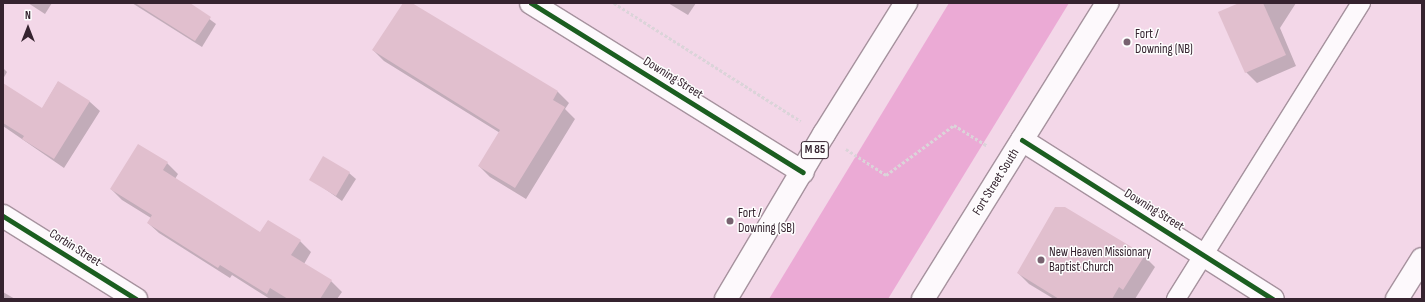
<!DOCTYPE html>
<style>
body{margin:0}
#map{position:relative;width:1425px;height:302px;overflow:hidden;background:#f3d7e8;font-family:"Sofia Sans Condensed",sans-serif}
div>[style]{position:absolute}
.green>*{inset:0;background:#ebaad5}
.shadow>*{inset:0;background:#0003}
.building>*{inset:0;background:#e1bfce}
.path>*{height:2.5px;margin-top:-1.25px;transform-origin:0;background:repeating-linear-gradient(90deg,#dbd4d9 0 3px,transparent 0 5px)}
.roads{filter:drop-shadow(1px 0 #a6929e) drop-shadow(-1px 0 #a6929e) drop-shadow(0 1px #a6929e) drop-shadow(0 -1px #a6929e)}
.lane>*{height:18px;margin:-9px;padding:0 9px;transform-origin:9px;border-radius:9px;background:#fdf9fc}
.street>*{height:22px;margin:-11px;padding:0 11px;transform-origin:11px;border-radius:11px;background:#fdf9fc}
.primary>*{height:22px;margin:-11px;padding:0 11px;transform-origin:11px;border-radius:11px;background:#fdf9fc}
.cycleway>*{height:5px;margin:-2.5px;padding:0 2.5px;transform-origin:2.5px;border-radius:2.5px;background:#1b5e20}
.dots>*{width:11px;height:11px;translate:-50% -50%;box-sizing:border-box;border:2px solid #fefefe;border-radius:50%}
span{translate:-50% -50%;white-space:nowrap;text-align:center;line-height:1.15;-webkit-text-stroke:3px #fefefe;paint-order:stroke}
.shield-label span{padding:1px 3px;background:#fefefe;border:1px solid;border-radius:3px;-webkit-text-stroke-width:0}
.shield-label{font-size:12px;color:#35232f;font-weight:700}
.poi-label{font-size:13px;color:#35232f}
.left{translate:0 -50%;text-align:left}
.street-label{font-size:13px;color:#35232f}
.frame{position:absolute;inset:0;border:4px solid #35232f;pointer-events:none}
.north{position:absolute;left:8px;top:8px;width:40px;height:40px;-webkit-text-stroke:3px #fefefe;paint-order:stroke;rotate:0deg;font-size:11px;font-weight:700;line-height:16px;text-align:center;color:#35232f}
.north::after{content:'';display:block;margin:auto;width:14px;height:18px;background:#35232f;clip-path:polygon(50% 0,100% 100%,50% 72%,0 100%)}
</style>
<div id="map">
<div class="green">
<div style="clip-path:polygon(949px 3px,1069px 3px,888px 299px,769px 299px)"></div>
</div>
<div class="shadow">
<div style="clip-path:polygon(28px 3px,52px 3px,45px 14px)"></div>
<div style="clip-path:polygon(132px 3px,188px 3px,216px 24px,202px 47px)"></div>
<div style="clip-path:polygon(404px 3px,410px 3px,558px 92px,569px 103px,565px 109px,575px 119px,526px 199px,490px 177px,479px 166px,500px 133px,384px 61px,373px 50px)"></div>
<div style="clip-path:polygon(668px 3px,696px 3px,688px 15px)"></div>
<div style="clip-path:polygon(1242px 3px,1296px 3px,1280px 28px,1296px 66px,1257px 83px,1246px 72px)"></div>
<div style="clip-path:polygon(3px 68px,7px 72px,3px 79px)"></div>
<div style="clip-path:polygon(58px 82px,90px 102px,100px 111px,64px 168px,3px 126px,3px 84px,42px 109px)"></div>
<div style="clip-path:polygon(167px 163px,178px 174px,175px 179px,260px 233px,268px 221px,300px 241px,311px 252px,304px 264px,331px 281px,342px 292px,337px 299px,270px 299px,232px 275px,230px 278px,159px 233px,148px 223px,151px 218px,122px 200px,111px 189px)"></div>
<div style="clip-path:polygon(349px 173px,356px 179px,342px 201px,311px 179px)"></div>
<div style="clip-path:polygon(1065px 208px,1144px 256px,1155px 267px,1135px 299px,1054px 299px,1029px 284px,1018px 273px)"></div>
<div style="clip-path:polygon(3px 292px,15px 299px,3px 299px)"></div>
</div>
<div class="building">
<div style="clip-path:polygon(135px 3px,190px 3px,211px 17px,195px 41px)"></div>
<div style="clip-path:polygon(403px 3px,412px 3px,558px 91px,553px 100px,565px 107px,515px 188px,478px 166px,500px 130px,372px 50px)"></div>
<div style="clip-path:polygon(1239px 3px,1263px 3px,1286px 55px,1245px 73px,1218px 12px)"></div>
<div style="clip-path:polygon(58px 81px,90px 101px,54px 159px,22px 139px,24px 136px,3px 123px,3px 83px,42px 108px)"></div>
<div style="clip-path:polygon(138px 144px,168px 162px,163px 170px,260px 232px,268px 220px,301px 240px,291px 255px,332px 280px,320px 299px,288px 299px,270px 288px,267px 294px,220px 265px,218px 268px,147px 223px,152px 215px,110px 189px)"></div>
<div style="clip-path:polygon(323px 156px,350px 172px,336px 196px,309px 180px)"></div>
<div style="clip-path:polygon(1055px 207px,1065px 207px,1145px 255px,1123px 290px,1119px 287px,1112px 299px,1059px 299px,1017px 273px)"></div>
</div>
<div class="path">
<div style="left:614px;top:3px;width:221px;rotate:32.3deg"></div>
<div style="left:846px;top:149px;width:48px;rotate:33deg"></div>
<div style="left:886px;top:175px;width:84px;rotate:-36.3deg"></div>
<div style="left:954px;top:125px;width:39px;rotate:32deg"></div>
</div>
<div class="roads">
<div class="lane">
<div style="left:1176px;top:299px;width:349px;rotate:-58deg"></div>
</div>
<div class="street">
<div style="left:531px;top:3px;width:320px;rotate:31.9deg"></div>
<div style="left:1022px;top:140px;width:297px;rotate:32.4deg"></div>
<div style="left:3px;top:216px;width:157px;rotate:32deg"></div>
<div style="left:1397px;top:299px;width:47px;rotate:-58deg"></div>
</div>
<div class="primary">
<div style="left:726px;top:299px;width:192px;rotate:-59.3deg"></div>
<div style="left:824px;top:134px;width:155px;rotate:-58deg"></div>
<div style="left:923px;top:299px;width:349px;rotate:-58.1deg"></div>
</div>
</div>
<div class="cycleway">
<div style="left:531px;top:3px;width:320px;rotate:31.9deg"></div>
<div style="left:1022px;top:140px;width:297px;rotate:32.4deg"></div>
<div style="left:3px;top:216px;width:157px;rotate:32deg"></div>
</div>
<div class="dots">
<div style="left:1127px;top:42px;background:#786270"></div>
<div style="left:730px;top:221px;background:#786270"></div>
<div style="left:1041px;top:260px;background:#786270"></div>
</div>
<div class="shield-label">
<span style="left:815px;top:150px">M 85</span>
</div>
<div class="poi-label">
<span class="left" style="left:1135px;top:42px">Fort /<br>Downing (NB)</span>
<span class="left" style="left:738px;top:221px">Fort /<br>Downing (SB)</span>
<span class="left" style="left:1049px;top:260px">New Heaven Missionary<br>Baptist Church</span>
</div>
<div class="street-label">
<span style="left:673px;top:78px;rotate:32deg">Downing Street</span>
<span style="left:996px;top:182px;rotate:-58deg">Fort Street South</span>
<span style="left:1154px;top:210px;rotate:32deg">Downing Street</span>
<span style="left:75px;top:248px;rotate:32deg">Corbin Street</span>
</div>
<div class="frame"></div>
<div class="north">N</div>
</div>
